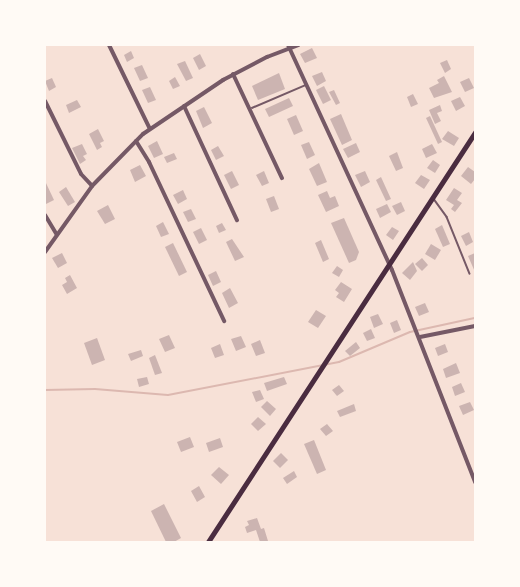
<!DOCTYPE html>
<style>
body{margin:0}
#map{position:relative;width:520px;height:587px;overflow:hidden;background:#f7e1d7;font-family:"PT Sans",sans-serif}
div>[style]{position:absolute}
.stream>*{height:2px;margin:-1px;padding:0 1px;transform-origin:1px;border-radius:1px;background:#dcb8b0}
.building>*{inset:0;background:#ccb4b1}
.service>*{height:1.5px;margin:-0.75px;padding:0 0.75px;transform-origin:0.75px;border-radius:0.75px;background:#755966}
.minor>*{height:4px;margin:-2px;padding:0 2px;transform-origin:2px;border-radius:2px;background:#755966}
.secondary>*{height:4.5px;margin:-2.25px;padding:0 2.25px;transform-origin:2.25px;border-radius:2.25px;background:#4a2c40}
span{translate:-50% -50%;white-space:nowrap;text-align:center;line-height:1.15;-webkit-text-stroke:6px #fffaf5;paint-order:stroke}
.frame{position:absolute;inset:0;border:46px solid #fffaf5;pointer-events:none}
</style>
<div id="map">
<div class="stream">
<div style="left:45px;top:390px;width:50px;rotate:-1.1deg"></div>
<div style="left:95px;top:389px;width:73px;rotate:4.7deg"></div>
<div style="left:168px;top:395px;width:174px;rotate:-10.9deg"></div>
<div style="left:339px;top:362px;width:77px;rotate:-22.9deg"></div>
<div style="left:410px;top:332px;width:66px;rotate:-12.2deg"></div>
</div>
<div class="building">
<div style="clip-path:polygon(312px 48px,317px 58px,305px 63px,300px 54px)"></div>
<div style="clip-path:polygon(131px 51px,134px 58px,127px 62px,124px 55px)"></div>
<div style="clip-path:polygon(200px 54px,206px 66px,199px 70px,193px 58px)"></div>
<div style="clip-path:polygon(447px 60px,451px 69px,445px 73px,440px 63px)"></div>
<div style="clip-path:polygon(185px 61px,193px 78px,186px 81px,177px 64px)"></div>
<div style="clip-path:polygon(142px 65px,148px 78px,140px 81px,134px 68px)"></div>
<div style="clip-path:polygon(322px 72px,326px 81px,317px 86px,312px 76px)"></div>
<div style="clip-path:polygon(279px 73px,285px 89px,258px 100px,252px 86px)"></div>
<div style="clip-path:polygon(444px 76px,452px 92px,434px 98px,429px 88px,439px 83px,437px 80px)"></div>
<div style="clip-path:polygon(175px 77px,180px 86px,173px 89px,169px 81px)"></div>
<div style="clip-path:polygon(52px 78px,56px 87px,49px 91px,45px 81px)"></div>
<div style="clip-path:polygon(469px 78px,474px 88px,465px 92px,460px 82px)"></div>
<div style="clip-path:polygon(324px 86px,331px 100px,323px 104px,316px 90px)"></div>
<div style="clip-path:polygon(150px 87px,156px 100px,148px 103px,142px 90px)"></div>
<div style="clip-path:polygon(334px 90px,340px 103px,336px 105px,329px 92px)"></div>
<div style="clip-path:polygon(413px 94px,418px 104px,411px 107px,407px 97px)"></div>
<div style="clip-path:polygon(460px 97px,465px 106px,456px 111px,451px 101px)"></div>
<div style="clip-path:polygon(289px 98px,293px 106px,269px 117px,265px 109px)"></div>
<div style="clip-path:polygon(77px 100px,81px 107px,69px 113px,66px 105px)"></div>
<div style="clip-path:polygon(440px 105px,442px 111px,437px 113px,441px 121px,435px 124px,429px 110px)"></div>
<div style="clip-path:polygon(204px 107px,212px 123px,203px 128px,196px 111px)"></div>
<div style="clip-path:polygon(341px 114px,352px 140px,342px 145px,330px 119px)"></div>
<div style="clip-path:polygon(296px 115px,303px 131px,294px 135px,287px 119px)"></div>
<div style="clip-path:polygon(430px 116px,442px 142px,438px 144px,426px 118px)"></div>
<div style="clip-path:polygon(98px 129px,104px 141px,100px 143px,102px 147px,97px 150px,89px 134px)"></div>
<div style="clip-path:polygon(448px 131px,459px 138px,454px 146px,442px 139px)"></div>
<div style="clip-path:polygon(157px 141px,163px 154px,154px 158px,148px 146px)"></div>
<div style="clip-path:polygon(309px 142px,315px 155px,307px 159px,301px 145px)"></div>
<div style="clip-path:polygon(356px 143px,360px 152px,348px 158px,343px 149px)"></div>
<div style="clip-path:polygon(82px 144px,87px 154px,83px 156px,86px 160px,80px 164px,72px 148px)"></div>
<div style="clip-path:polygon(432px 144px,437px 153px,426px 158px,422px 149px)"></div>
<div style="clip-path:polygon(218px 146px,224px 156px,216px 160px,211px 150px)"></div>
<div style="clip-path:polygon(397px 152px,403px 168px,396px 171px,389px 156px)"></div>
<div style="clip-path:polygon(174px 153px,177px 159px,167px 163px,164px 157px)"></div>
<div style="clip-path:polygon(433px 160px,440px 165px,435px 173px,427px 168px)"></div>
<div style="clip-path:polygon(319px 163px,327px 182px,317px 186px,309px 169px)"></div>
<div style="clip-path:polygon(140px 165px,146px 176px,135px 182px,130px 170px)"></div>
<div style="clip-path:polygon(468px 167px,475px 172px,475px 179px,471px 184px,461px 176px)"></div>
<div style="clip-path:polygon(232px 171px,239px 185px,231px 189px,224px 175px)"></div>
<div style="clip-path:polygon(264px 171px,269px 183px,262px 186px,256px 175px)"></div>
<div style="clip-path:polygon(365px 171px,370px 182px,361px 187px,355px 175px)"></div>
<div style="clip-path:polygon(421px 175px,430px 180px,424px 189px,415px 183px)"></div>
<div style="clip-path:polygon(381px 177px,391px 199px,386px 201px,376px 180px)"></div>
<div style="clip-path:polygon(45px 181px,54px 200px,46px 204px,45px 201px)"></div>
<div style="clip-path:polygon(66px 187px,75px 202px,68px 206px,59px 192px)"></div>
<div style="clip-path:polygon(454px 188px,462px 193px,457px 200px,462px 203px,455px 212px,451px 209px,454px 205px,446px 200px)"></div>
<div style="clip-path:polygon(183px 190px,187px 199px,178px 204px,173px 195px)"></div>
<div style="clip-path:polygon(327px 191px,330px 198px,335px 196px,339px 206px,326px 212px,318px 195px)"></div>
<div style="clip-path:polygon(274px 196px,279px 209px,271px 212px,266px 199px)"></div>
<div style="clip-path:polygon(401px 202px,405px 211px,397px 215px,392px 206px)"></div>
<div style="clip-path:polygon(387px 204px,391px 212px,380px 218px,376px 209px)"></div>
<div style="clip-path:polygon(108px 205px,115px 219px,105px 224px,97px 211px)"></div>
<div style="clip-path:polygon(191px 209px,196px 219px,188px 222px,183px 212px)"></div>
<div style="clip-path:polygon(344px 218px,359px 252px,356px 260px,349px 263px,331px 223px)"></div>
<div style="clip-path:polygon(163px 222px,169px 234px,161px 237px,156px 226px)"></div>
<div style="clip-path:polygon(222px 223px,226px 230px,219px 233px,216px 226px)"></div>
<div style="clip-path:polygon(442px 225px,450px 244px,443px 247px,435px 229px)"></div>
<div style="clip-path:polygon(392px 227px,399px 231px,393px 240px,386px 235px)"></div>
<div style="clip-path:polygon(201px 228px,207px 240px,199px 244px,193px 232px)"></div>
<div style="clip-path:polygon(469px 232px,473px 242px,466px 246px,461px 236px)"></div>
<div style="clip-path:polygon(232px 239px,244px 257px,235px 261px,226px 242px)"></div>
<div style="clip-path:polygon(321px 240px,329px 259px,323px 262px,315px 243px)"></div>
<div style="clip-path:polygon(173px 243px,187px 272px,179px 276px,165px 247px)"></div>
<div style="clip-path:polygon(431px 244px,441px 250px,435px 260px,425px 254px)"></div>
<div style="clip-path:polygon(62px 253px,67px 263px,58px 268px,52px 258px)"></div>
<div style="clip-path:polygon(475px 253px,475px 272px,468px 256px)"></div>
<div style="clip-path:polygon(422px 258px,428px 265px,422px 271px,415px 264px)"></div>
<div style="clip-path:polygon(413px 262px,417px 271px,410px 280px,402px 273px)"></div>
<div style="clip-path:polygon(337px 266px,343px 270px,339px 277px,332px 273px)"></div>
<div style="clip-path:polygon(216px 271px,221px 282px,213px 286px,208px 275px)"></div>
<div style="clip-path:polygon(70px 275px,77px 288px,67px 294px,62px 285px,67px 282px,65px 278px)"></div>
<div style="clip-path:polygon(341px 282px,352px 289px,344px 302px,336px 297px,339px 293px,335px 290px)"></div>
<div style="clip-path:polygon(230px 288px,238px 303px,229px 308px,222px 293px)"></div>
<div style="clip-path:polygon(425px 303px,429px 312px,419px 316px,415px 307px)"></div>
<div style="clip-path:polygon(316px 310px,326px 316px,318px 328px,308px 322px)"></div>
<div style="clip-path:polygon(378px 314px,383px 324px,374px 328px,370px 317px)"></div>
<div style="clip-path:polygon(397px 320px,401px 330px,394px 333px,390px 323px)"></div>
<div style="clip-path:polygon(371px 329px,375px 338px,367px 341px,363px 333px)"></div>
<div style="clip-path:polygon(169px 335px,175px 348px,165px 352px,159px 339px)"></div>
<div style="clip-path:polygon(241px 336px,246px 347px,236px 351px,231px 339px)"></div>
<div style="clip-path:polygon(97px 338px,105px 360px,92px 365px,84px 343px)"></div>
<div style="clip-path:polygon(260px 340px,265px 353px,256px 356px,251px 344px)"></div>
<div style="clip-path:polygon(356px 342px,360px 348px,350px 356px,345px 351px)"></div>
<div style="clip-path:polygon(220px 344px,224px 355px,215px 358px,211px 348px)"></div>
<div style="clip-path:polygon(445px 344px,448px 352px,438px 356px,435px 348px)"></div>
<div style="clip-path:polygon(141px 350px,143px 356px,131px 361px,128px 354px)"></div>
<div style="clip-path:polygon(155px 355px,162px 373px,155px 375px,149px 358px)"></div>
<div style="clip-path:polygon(456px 363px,460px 373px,446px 378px,443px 369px)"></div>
<div style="clip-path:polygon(147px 377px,149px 384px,139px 387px,137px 379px)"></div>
<div style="clip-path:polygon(284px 377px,287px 384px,267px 391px,264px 383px)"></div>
<div style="clip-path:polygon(461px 383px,465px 392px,455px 396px,452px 387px)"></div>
<div style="clip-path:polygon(339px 385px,344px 391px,337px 396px,332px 390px)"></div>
<div style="clip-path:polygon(260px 390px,264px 399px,256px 402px,252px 392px)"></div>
<div style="clip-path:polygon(267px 401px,276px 409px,270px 416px,261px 407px)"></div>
<div style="clip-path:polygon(470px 402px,474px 410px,463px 415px,459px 406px)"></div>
<div style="clip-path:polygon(354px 404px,356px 411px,340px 417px,337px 411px)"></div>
<div style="clip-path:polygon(258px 417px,266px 424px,258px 431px,251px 424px)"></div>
<div style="clip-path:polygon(327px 424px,333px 431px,326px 436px,320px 429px)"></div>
<div style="clip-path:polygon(190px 437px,194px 447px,181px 452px,177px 442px)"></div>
<div style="clip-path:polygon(220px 438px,223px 447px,209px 452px,206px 443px)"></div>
<div style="clip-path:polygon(314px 440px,326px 470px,317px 474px,304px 444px)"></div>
<div style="clip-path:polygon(281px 453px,288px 460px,280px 468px,273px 461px)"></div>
<div style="clip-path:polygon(219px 467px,229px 475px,221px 484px,211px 475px)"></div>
<div style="clip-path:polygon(294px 471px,297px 477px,287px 484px,283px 478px)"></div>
<div style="clip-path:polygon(199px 486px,205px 497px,197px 502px,191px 491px)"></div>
<div style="clip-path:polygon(164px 504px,181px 538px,174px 542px,166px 542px,151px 511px)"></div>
<div style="clip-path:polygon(257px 518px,261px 529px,264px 528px,268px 541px,260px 542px,256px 530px,247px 533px,245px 527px,249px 525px,247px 521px)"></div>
</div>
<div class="service">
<div style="left:252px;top:108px;width:59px;rotate:-23.1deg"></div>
<div style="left:434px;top:199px;width:22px;rotate:54deg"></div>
<div style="left:447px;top:217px;width:61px;rotate:68deg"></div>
</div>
<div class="minor">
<div style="left:109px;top:45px;width:93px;rotate:64deg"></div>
<div style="left:288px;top:45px;width:248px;rotate:65.2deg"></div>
<div style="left:392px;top:270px;width:228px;rotate:68.6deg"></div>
<div style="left:233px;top:74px;width:115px;rotate:64.8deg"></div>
<div style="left:45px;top:101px;width:81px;rotate:63.7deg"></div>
<div style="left:81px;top:174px;width:16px;rotate:47deg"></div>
<div style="left:184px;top:106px;width:126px;rotate:65.1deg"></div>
<div style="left:136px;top:141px;width:25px;rotate:58deg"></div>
<div style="left:149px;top:162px;width:176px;rotate:64.7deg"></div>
<div style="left:45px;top:215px;width:23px;rotate:59deg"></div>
<div style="left:45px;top:252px;width:81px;rotate:-54.5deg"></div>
<div style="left:92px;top:186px;width:73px;rotate:-45.6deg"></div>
<div style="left:143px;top:134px;width:97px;rotate:-34deg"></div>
<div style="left:223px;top:80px;width:50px;rotate:-27.6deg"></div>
<div style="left:267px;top:57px;width:34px;rotate:-21deg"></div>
<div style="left:420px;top:337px;width:56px;rotate:-11.3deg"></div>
</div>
<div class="secondary">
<div style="left:208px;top:542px;width:489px;rotate:-56.9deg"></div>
</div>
<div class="frame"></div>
</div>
